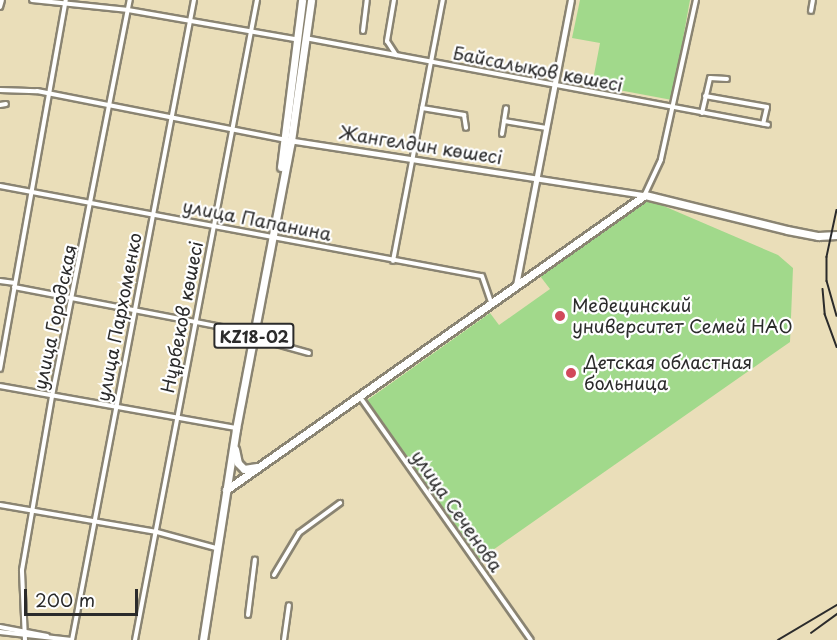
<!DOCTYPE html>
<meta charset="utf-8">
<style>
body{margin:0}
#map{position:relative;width:837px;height:640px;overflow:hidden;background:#eadeb9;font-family:"Playpen Sans",sans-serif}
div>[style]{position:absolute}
.green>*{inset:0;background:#a1d98b}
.roads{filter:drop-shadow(2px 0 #8a8472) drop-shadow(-2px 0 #8a8472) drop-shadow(0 2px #8a8472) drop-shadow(0 -2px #8a8472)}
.street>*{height:4px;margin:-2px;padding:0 2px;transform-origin:2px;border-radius:2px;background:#fff}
.secondary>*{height:5px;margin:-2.5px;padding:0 2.5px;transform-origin:2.5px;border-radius:2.5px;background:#fff}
.highway>*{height:7px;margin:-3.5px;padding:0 3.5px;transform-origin:3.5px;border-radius:3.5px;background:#fff}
.rail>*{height:1.5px;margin:-0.75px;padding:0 0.75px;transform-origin:0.75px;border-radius:0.75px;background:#2b2b2b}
.dots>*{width:16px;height:16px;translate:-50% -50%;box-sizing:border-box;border:3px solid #fff;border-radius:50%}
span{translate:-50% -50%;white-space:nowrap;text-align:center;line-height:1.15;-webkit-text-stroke:4.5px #fff;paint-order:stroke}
.shield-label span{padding:2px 4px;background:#fff;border:2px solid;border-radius:4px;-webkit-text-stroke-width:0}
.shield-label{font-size:16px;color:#2b2b2b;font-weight:700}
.street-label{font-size:18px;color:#2b2b2b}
.poi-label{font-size:18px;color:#2b2b2b}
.left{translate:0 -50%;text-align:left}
.scale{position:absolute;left:24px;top:589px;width:114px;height:27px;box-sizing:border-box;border:3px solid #2b2b2b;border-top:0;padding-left:8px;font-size:18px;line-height:21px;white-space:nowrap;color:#2b2b2b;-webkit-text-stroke:4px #fff;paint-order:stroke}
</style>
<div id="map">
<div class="green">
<div style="clip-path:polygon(580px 0,690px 0,672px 100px,592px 85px,600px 43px,572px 38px)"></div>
<div style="clip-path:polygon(645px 198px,778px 255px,793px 268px,790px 342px,480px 559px,366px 401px,490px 313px,499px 325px,550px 289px,537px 272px)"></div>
</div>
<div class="roads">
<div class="street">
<div style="left:32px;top:0;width:97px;rotate:5.9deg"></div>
<div style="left:128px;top:10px;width:169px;rotate:9.9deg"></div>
<div style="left:394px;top:0;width:42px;rotate:99.7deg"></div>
<div style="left:387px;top:41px;width:17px;rotate:57deg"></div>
<div style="left:0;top:7px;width:7px;rotate:-74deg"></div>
<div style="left:811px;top:11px;width:11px;rotate:-80deg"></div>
<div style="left:363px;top:31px;width:31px;rotate:-83deg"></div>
<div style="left:305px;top:38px;width:471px;rotate:10.6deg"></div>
<div style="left:0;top:90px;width:37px;rotate:2deg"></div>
<div style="left:37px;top:91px;width:249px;rotate:11.1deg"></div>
<div style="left:705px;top:96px;width:63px;rotate:10.1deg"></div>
<div style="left:767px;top:107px;width:17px;rotate:103deg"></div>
<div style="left:0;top:105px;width:6px;rotate:-9deg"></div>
<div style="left:422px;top:108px;width:43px;rotate:9.5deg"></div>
<div style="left:464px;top:115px;width:13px;rotate:81deg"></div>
<div style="left:702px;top:113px;width:36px;rotate:-77deg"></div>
<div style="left:710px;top:78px;width:17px;rotate:3deg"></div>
<div style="left:504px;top:121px;width:13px;rotate:-81deg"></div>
<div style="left:502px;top:134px;width:13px;rotate:-81deg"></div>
<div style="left:504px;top:121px;width:43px;rotate:9.5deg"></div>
<div style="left:0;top:186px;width:490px;rotate:10.6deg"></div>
<div style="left:482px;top:276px;width:28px;rotate:71deg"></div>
<div style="left:645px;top:194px;width:38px;rotate:-65deg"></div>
<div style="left:661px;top:159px;width:163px;rotate:-77.6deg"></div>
<div style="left:393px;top:261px;width:266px;rotate:-79.2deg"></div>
<div style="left:0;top:281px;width:15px;rotate:8deg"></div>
<div style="left:14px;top:287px;width:244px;rotate:10.9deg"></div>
<div style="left:255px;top:338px;width:56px;rotate:15.5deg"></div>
<div style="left:0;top:369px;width:375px;rotate:-79.9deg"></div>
<div style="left:0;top:386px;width:239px;rotate:10.1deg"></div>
<div style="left:360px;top:397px;width:297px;rotate:54.9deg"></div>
<div style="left:0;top:505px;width:159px;rotate:9.8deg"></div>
<div style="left:157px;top:532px;width:61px;rotate:15.2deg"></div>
<div style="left:274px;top:575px;width:49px;rotate:-59.2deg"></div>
<div style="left:299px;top:533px;width:51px;rotate:-36.2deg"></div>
<div style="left:248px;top:615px;width:56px;rotate:-82.9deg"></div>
<div style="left:0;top:627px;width:48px;rotate:10.8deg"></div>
<div style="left:0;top:632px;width:72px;rotate:6.3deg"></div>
<div style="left:25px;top:640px;width:70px;rotate:-92.5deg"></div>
<div style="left:22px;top:570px;width:177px;rotate:-80.2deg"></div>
<div style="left:52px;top:396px;width:404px;rotate:-78.9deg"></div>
<div style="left:72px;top:640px;width:652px;rotate:-79.21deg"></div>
<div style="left:135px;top:640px;width:652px;rotate:-79.21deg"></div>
<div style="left:284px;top:640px;width:35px;rotate:-82deg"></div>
</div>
<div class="secondary">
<div style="left:288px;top:140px;width:361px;rotate:8.8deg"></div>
<div style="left:516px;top:285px;width:290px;rotate:-79.1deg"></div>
</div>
<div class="highway">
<div style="left:281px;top:167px;width:168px;rotate:-82.8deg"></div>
<div style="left:235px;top:449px;width:14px;rotate:78deg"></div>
<div style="left:238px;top:463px;width:8px;rotate:45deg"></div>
<div style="left:244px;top:469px;width:13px;rotate:-9deg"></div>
<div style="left:226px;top:490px;width:512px;rotate:-35.15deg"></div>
<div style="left:645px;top:195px;width:146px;rotate:13.8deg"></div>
<div style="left:787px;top:230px;width:32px;rotate:11deg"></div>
<div style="left:818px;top:236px;width:19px;rotate:-3deg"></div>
<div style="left:203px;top:640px;width:214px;rotate:-81.1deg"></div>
<div style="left:236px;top:429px;width:293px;rotate:-79.2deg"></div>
<div style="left:291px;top:141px;width:142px;rotate:-81.9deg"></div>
</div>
</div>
<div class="rail">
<div style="left:837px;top:210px;width:48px;rotate:102deg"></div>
<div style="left:827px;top:257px;width:24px;rotate:90deg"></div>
<div style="left:827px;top:281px;width:36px;rotate:74deg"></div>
<div style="left:823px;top:289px;width:25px;rotate:85deg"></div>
<div style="left:825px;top:314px;width:35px;rotate:70deg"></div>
<div style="left:811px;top:633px;width:32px;rotate:-36deg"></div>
<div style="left:778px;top:640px;width:69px;rotate:-30.7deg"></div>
</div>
<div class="dots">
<div style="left:560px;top:316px;background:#d1495b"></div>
<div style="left:571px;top:373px;background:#d1495b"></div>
</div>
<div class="shield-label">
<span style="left:254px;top:336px">KZ18-02</span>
</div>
<div class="street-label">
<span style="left:538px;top:69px;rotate:11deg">Байсалықов көшесі</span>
<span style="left:421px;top:145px;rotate:9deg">Жангелдин көшесі</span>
<span style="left:257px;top:220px;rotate:11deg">улица Папанина</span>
<span style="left:55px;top:317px;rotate:-78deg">улица Городская</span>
<span style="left:119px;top:317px;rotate:-79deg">улица Пархоменко</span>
<span style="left:182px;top:317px;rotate:-79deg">Нұрбеков көшесі</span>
<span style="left:457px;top:511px;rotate:55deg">улица Сеченова</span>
</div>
<div class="poi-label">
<span class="left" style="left:572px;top:316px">Медецинский<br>университет Семей НАО</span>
<span class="left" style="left:584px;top:373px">Детская областная<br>больница</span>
</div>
<div class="scale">200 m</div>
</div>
